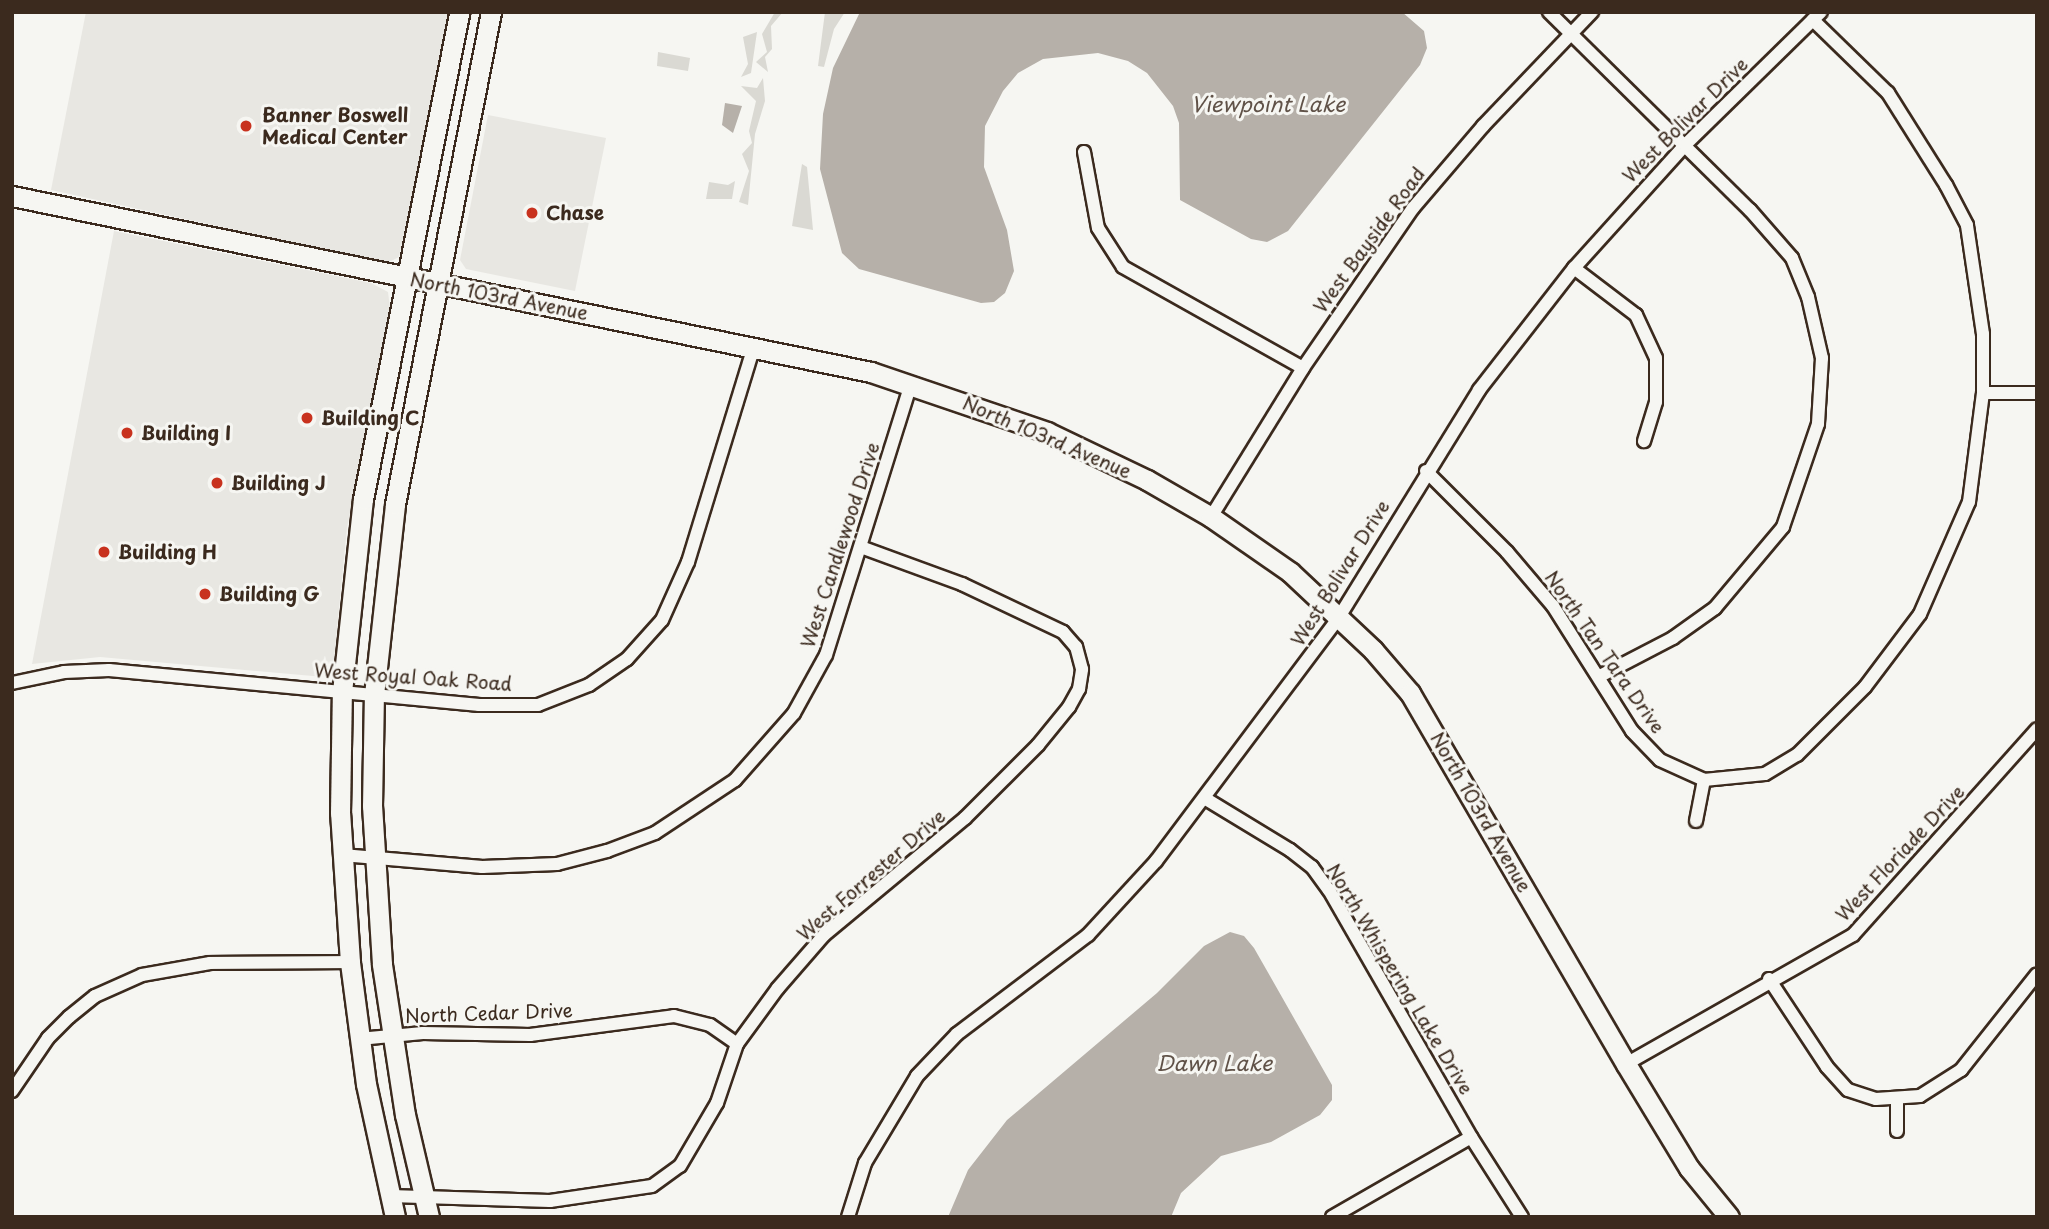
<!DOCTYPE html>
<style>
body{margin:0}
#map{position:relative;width:2049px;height:1229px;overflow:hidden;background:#f6f6f2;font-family:"Playpen Sans",sans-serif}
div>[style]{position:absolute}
.built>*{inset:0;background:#e8e7e2}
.green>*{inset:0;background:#dad9d3}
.water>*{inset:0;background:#b6b0a9}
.roads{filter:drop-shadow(2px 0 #3b2a1e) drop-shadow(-2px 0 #3b2a1e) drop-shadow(0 2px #3b2a1e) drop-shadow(0 -2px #3b2a1e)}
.street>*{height:12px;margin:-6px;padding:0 6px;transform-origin:6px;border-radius:6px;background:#f6f6f2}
.secondary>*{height:19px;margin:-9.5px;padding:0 9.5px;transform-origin:9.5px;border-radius:9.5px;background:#f6f6f2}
.dots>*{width:19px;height:19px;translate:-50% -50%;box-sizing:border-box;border:4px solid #f6f6f2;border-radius:50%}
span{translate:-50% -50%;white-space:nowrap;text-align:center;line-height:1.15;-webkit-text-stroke:6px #f6f6f2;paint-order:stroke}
.poi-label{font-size:19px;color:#3b2a1e;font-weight:700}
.left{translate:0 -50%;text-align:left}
.street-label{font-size:19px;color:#3b2a1e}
.water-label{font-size:21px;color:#605248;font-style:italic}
.frame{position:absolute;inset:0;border:14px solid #3b2a1e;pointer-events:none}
</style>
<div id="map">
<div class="built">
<div style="clip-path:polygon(86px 12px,450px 12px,399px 257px,387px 263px,51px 190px)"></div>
<div style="clip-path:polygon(488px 115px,606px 138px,575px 291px,466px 269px,460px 260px)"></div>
<div style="clip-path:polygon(114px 231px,371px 283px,388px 292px,390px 308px,347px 528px,333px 669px,324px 677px,100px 657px,32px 664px)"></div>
</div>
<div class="green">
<div style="clip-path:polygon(775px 12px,783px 12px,771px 26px,772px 49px,765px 57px,768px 72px,756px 62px,767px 52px,762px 34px)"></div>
<div style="clip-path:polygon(825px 12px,845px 12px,834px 29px,824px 67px,818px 66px)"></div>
<div style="clip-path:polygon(757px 32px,751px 73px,741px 77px,748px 64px,743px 37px)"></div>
<div style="clip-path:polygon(658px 52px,690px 58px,688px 71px,657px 66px)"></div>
<div style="clip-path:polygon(763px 78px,765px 101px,755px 134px,748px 205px,739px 202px,749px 171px,742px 154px,752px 143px,749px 131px,756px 101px,741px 86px,757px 88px)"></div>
<div style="clip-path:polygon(802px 164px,807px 167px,813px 230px,792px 226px)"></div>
<div style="clip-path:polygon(735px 181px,732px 199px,706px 199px,709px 182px,728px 185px)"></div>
</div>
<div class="water">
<div style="clip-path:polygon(860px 12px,1402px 12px,1424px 31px,1427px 48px,1420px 65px,1288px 231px,1267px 242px,1251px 239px,1180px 200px,1179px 123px,1173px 106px,1147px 73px,1128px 61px,1098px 53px,1043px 59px,1018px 73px,1003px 91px,985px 126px,984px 167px,1007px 230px,1014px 271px,1005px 293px,994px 302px,981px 303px,859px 269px,842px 253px,820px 169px,823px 114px,833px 68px)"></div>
<div style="clip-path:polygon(725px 103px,742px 106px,733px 133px,722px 125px)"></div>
<div style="clip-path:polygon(1230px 932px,1244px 936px,1254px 948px,1332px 1085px,1332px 1100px,1320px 1115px,1271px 1142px,1221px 1156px,1181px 1193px,1171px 1217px,948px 1217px,968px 1170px,1007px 1120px,1157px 993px,1204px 946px)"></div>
</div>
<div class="roads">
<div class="street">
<div style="left:1549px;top:12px;width:282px;rotate:44.6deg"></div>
<div style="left:1750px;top:210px;width:64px;rotate:48.8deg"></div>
<div style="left:1792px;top:258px;width:42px;rotate:67.7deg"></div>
<div style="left:1808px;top:297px;width:63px;rotate:77.1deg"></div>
<div style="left:1822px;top:358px;width:66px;rotate:93.5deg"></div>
<div style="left:1818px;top:424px;width:109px;rotate:108.8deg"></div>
<div style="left:1783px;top:527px;width:106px;rotate:130deg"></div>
<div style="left:1715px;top:608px;width:52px;rotate:144.5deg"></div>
<div style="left:1673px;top:638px;width:82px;rotate:152.5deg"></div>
<div style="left:1084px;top:152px;width:77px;rotate:79.6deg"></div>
<div style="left:1098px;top:228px;width:46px;rotate:57.3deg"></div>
<div style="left:1123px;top:267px;width:206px;rotate:29.3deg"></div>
<div style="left:1574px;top:268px;width:78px;rotate:37.2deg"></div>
<div style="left:1636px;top:315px;width:47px;rotate:65.1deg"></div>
<div style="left:1656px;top:358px;width:44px;rotate:90deg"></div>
<div style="left:1656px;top:402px;width:41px;rotate:107.1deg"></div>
<div style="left:1983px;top:393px;width:54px"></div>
<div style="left:1426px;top:471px;width:115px;rotate:45deg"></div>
<div style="left:1507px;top:552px;width:71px;rotate:49.6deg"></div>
<div style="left:1553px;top:606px;width:148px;rotate:57.7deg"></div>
<div style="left:1632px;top:731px;width:40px;rotate:46deg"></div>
<div style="left:1660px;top:760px;width:48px;rotate:24.4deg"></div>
<div style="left:1704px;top:780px;width:61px;rotate:-5.6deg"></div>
<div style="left:1765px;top:774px;width:37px;rotate:-31deg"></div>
<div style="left:1797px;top:755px;width:96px;rotate:-45deg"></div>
<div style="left:1865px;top:687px;width:91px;rotate:-53deg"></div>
<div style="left:1920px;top:614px;width:122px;rotate:-66.4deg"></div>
<div style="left:1969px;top:502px;width:110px;rotate:-82.7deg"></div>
<div style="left:1983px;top:393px;width:59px;rotate:-90deg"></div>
<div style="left:1983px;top:334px;width:110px;rotate:-98.4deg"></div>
<div style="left:1967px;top:225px;width:45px;rotate:-117.7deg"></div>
<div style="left:1946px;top:185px;width:109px;rotate:-122.2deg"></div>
<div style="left:1888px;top:93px;width:105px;rotate:-135.8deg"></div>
<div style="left:1211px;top:517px;width:175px;rotate:-58.3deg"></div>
<div style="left:1303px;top:368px;width:194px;rotate:-55.5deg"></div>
<div style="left:1413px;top:208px;width:108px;rotate:-49.5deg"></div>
<div style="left:1483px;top:126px;width:158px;rotate:-46.3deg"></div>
<div style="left:12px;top:683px;width:53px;rotate:-11.9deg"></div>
<div style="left:64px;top:672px;width:45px;rotate:-2.5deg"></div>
<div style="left:109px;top:670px;width:372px;rotate:5.4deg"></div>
<div style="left:479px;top:705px;width:59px"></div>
<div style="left:538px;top:705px;width:55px;rotate:-21.4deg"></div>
<div style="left:589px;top:685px;width:46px;rotate:-34.4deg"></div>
<div style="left:627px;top:659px;width:52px;rotate:-48.1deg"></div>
<div style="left:662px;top:620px;width:64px;rotate:-65.9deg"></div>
<div style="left:688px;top:562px;width:226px;rotate:-73deg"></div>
<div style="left:1206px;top:799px;width:98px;rotate:31.3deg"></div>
<div style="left:1290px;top:850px;width:28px;rotate:38deg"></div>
<div style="left:1312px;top:867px;width:29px;rotate:54deg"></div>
<div style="left:1329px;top:890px;width:285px;rotate:60.1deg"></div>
<div style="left:1471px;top:1137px;width:95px;rotate:57.5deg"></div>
<div style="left:1696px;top:821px;width:42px;rotate:-79deg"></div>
<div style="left:342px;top:855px;width:141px;rotate:4.9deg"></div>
<div style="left:482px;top:867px;width:75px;rotate:-2.3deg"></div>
<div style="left:557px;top:864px;width:52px;rotate:-14.6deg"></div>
<div style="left:607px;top:851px;width:51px;rotate:-20.6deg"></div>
<div style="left:655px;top:833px;width:96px;rotate:-33.5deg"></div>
<div style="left:735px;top:780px;width:89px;rotate:-48.6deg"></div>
<div style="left:794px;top:713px;width:66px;rotate:-61.1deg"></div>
<div style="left:826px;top:655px;width:284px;rotate:-72.6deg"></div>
<div style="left:1769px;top:979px;width:105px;rotate:56.6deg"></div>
<div style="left:1827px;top:1067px;width:31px;rotate:48deg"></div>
<div style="left:1848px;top:1090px;width:29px;rotate:18deg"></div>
<div style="left:1876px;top:1099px;width:44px;rotate:-3.9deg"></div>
<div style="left:1920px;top:1096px;width:49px;rotate:-32.4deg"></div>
<div style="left:1961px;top:1070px;width:122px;rotate:-51.6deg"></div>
<div style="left:359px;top:1039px;width:64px;rotate:-5.4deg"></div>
<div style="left:423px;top:1033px;width:107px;rotate:1.1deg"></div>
<div style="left:530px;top:1035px;width:145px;rotate:-7.5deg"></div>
<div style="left:674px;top:1016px;width:37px;rotate:14deg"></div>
<div style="left:710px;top:1025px;width:33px;rotate:35deg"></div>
<div style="left:1626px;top:1064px;width:261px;rotate:-29.6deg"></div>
<div style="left:1853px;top:935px;width:276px;rotate:-48.2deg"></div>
<div style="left:12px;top:1091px;width:64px;rotate:-55.8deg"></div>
<div style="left:48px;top:1038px;width:30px;rotate:-45deg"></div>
<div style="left:69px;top:1017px;width:33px;rotate:-39deg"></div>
<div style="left:95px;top:996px;width:51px;rotate:-24.1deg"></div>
<div style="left:142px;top:975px;width:69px;rotate:-10deg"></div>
<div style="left:210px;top:963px;width:140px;rotate:-0.4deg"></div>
<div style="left:1897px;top:1098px;width:33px;rotate:90deg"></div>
<div style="left:390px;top:1196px;width:160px;rotate:1.8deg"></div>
<div style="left:550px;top:1201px;width:103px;rotate:-8.4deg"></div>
<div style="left:652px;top:1186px;width:34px;rotate:-36deg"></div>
<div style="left:680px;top:1166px;width:73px;rotate:-59.6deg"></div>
<div style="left:717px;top:1103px;width:62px;rotate:-71.3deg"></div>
<div style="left:737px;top:1044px;width:69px;rotate:-53.8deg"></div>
<div style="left:778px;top:988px;width:70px;rotate:-49deg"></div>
<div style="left:824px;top:935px;width:183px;rotate:-39.7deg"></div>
<div style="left:965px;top:818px;width:103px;rotate:-45deg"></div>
<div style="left:1038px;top:745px;width:49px;rotate:-50.8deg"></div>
<div style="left:1069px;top:707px;width:21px;rotate:-61deg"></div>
<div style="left:1079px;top:689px;width:20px;rotate:-81deg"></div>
<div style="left:1082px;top:669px;width:23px;rotate:-105deg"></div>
<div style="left:1076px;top:647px;width:20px;rotate:-131deg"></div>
<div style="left:1063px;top:632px;width:112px;rotate:-154.6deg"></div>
<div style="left:962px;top:584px;width:108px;rotate:-159.9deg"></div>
<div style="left:848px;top:1217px;width:57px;rotate:-72.5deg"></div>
<div style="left:865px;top:1163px;width:101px;rotate:-59.1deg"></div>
<div style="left:917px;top:1076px;width:58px;rotate:-46.4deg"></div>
<div style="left:957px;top:1034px;width:164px;rotate:-37.1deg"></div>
<div style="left:1088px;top:935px;width:100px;rotate:-47.4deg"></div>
<div style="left:1156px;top:861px;width:305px;rotate:-53.1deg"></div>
<div style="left:1339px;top:617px;width:267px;rotate:-58.3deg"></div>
<div style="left:1479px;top:390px;width:155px;rotate:-52.1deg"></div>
<div style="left:1574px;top:268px;width:166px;rotate:-47.9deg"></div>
<div style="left:1685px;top:145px;width:190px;rotate:-44.4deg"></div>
<div style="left:1332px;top:1217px;width:160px;rotate:-29.9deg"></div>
</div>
<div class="secondary">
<div style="left:12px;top:196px;width:877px;rotate:11.58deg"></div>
<div style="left:871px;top:372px;width:186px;rotate:18.8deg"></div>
<div style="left:1047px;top:432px;width:111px;rotate:25.6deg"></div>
<div style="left:1147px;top:480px;width:74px;rotate:30deg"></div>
<div style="left:1211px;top:517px;width:96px;rotate:34.8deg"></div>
<div style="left:1290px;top:572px;width:114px;rotate:43.2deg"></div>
<div style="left:1373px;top:650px;width:57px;rotate:49.3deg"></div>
<div style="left:1410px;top:693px;width:429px;rotate:59.8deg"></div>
<div style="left:1626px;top:1064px;width:122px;rotate:58.8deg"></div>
<div style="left:1689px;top:1168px;width:63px;rotate:50.8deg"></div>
<div style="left:395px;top:1217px;width:136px;rotate:-102.3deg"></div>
<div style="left:366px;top:1084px;width:123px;rotate:-97.5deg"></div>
<div style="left:350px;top:962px;width:149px;rotate:-93.8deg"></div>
<div style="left:340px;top:813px;width:121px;rotate:-89.1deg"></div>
<div style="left:342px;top:692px;width:194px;rotate:-83.8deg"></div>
<div style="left:363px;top:499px;width:496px;rotate:-78.8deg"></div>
<div style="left:429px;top:1217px;width:105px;rotate:-103.2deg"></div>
<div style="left:405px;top:1115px;width:153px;rotate:-98.7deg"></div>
<div style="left:382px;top:964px;width:158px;rotate:-93.6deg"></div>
<div style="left:372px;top:806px;width:111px;rotate:-89deg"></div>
<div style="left:374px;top:695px;width:192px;rotate:-83.7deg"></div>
<div style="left:395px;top:504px;width:501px;rotate:-78.96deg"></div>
</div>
</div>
<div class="dots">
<div style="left:246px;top:126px;background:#c8321e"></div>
<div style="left:532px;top:213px;background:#c8321e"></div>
<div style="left:307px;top:418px;background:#c8321e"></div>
<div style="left:127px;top:433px;background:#c8321e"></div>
<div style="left:217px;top:483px;background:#c8321e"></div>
<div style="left:104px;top:552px;background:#c8321e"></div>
<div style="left:205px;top:594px;background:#c8321e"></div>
</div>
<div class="poi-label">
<span class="left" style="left:262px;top:126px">Banner Boswell<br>Medical Center</span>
<span class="left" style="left:546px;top:213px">Chase</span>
<span class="left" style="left:321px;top:418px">Building C</span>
<span class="left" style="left:141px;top:433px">Building I</span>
<span class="left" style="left:231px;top:483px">Building J</span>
<span class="left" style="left:118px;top:552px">Building H</span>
<span class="left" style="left:219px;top:594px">Building G</span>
</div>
<div class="street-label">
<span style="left:1685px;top:120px;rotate:-45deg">West Bolivar Drive</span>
<span style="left:1369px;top:240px;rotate:-54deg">West Bayside Road</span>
<span style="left:499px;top:296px;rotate:11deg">North 103rd Avenue</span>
<span style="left:1047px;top:437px;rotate:23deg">North 103rd Avenue</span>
<span style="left:840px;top:545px;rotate:-72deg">West Candlewood Drive</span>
<span style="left:1340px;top:573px;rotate:-58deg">West Bolivar Drive</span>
<span style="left:1605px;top:652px;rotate:55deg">North Tan Tara Drive</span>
<span style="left:413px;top:677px;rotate:4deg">West Royal Oak Road</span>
<span style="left:1481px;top:812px;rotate:60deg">North 103rd Avenue</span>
<span style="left:1900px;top:853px;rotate:-47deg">West Floriade Drive</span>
<span style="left:871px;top:875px;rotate:-41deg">West Forrester Drive</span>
<span style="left:1400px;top:979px;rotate:59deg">North Whispering Lake Drive</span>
<span style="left:489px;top:1013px;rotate:-2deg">North Cedar Drive</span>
</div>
<div class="water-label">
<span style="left:1268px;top:103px">Viewpoint Lake</span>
<span style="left:1214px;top:1062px">Dawn Lake</span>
</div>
<div class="frame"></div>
</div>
